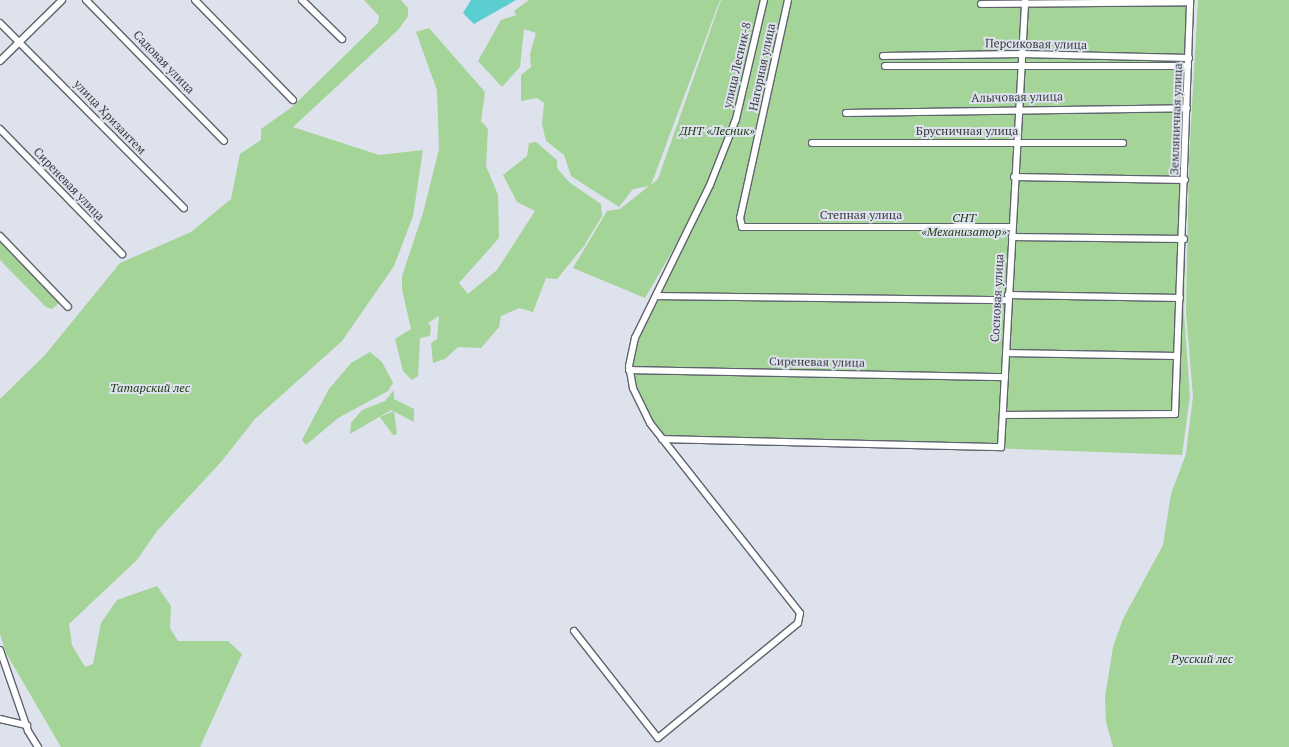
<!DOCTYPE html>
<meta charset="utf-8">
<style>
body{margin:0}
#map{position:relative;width:1289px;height:747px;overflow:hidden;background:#dde2ed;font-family:"PT Serif",serif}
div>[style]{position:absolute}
.green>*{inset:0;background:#a4d497}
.water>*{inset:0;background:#5aced0}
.roads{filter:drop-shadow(1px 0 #5f636d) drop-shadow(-1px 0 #5f636d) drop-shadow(0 1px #5f636d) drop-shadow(0 -1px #5f636d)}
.minor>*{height:6px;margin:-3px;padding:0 3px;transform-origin:3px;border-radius:3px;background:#fff}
span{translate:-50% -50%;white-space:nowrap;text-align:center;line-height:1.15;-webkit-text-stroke:4px #dde2ed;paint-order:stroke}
.street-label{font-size:12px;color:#393b40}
.park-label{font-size:12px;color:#17390d;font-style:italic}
</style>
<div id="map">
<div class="green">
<div style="clip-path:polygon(364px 0,401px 0,408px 8px,408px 16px,399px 29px,293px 127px,379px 155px,423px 150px,413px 216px,394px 266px,342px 341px,255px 419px,221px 462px,157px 531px,137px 560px,69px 624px,72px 645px,85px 667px,93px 664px,101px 623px,117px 600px,157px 586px,171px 606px,170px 628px,178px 641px,228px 641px,242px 654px,200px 747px,61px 747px,6px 653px,0 634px,0 399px,45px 355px,120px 263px,191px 232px,231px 199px,240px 154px,261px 140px,261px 129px,292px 107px,378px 23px,379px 16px)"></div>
<div style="clip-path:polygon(529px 0,720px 0,651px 185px,658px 179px,721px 0,1195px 0,1190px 51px,1184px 313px,1190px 396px,1182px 455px,663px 436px,647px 417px,633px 382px,631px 363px,634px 345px,718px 174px,712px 173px,692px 217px,645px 298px,573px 268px,607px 211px,620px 209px,649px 186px,633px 189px,619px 207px,571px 176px,564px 155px,546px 141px,542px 124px,544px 103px,537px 98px,521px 101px,521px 75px,531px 67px,530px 54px,536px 33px,524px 29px,520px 67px,502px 87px,478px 61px,501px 20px,516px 15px,514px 11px)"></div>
<div style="clip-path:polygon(1198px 0,1289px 0,1289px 747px,1113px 747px,1106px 722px,1105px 697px,1113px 647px,1123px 619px,1163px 545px,1171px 494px,1186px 454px,1193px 396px,1186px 313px,1189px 159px)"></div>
<div style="clip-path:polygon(429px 28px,485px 92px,481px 121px,488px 129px,486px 166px,498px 195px,499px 238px,459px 283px,468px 294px,497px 270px,535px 211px,517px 202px,503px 175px,527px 156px,529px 143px,536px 142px,557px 160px,557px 168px,569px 182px,601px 204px,602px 216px,584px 246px,557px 279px,546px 278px,533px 312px,519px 308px,501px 316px,499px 327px,481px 348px,458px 347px,445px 359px,433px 363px,431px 343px,437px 339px,439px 316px,428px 323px,431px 326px,430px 336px,420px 338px,418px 376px,412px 380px,403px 371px,395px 339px,411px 329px,402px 289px,402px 276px,423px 213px,439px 149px,437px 90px,416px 32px)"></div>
<div style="clip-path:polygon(0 242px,58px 298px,58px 304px,52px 309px,46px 307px,0 260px)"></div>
<div style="clip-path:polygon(370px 352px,382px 362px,393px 383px,388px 391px,338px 418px,306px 445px,302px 440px,329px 389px,351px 363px)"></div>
<div style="clip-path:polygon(394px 390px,394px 399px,414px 409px,414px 422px,391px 410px,350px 434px,351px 423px,362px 410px,385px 401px)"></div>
<div style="clip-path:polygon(394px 411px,397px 434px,393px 435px,380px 417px)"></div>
</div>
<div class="water">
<div style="clip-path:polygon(471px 0,516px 0,474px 24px,463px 13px)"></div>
</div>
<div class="roads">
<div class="minor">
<div style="left:86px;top:0;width:197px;rotate:45.6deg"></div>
<div style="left:195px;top:0;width:140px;rotate:45.6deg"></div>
<div style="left:302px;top:0;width:56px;rotate:44.3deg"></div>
<div style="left:788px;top:0;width:223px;rotate:102.4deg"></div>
<div style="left:740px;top:218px;width:9px;rotate:77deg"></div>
<div style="left:742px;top:227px;width:269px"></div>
<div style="left:981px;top:4px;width:209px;rotate:-0.5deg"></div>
<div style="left:0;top:23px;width:261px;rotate:45.2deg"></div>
<div style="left:883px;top:56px;width:139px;rotate:-0.8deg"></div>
<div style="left:1022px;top:54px;width:167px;rotate:1.4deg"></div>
<div style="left:0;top:61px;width:87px;rotate:-44.5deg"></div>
<div style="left:885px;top:66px;width:303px"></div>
<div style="left:846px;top:113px;width:341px;rotate:-0.8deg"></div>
<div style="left:0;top:129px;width:175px;rotate:45.7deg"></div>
<div style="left:812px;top:143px;width:311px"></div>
<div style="left:1014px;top:177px;width:171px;rotate:1deg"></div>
<div style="left:0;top:236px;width:98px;rotate:46.2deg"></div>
<div style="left:1012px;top:237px;width:172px;rotate:0.7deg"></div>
<div style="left:1008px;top:295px;width:172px;rotate:1deg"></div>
<div style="left:656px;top:296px;width:352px;rotate:0.7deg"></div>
<div style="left:1006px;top:353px;width:171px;rotate:1deg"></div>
<div style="left:629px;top:370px;width:376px;rotate:1.1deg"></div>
<div style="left:1003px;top:415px;width:172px;rotate:-0.3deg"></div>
<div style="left:1175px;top:414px;width:414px;rotate:-87.9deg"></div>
<div style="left:662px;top:439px;width:339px;rotate:1.4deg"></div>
<div style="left:1001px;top:447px;width:448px;rotate:-86.9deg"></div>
<div style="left:574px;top:631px;width:136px;rotate:51.9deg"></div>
<div style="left:658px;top:738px;width:181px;rotate:-39.4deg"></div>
<div style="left:798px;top:623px;width:10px;rotate:-79deg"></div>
<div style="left:800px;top:613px;width:242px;rotate:-128.3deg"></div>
<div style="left:650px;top:423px;width:39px;rotate:-116deg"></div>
<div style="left:633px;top:388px;width:22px;rotate:-100deg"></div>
<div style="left:629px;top:366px;width:29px;rotate:-78deg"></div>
<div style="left:635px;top:338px;width:170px;rotate:-63.9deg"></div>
<div style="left:710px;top:185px;width:71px;rotate:-68.5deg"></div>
<div style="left:736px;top:119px;width:122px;rotate:-76.8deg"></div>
<div style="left:0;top:650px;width:86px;rotate:70.9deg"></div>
<div style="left:28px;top:731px;width:19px;rotate:58deg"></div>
<div style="left:0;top:719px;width:28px;rotate:13deg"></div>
</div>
</div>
<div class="street-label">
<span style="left:1036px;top:44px;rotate:1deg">Персиковая улица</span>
<span style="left:164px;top:62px;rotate:46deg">Садовая улица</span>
<span style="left:737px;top:65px;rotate:-77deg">улица Лесник-8</span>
<span style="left:762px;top:67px;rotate:-78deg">Нагорная улица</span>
<span style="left:1017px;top:97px;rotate:-1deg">Алычовая улица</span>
<span style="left:110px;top:117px;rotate:46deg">улица Хризантем</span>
<span style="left:1176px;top:119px;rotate:-88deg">Земляничная улица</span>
<span style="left:967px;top:131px">Брусничная улица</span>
<span style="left:69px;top:184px;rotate:46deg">Сиреневая улица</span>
<span style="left:861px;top:215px">Степная улица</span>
<span style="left:997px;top:298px;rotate:-87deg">Сосновая улица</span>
<span style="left:817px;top:362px;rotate:1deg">Сиреневая улица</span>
</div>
<div class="park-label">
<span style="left:717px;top:131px">ДНТ «Лесник»</span>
<span style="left:964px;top:225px">СНТ<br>«Механизатор»</span>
<span style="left:150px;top:388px">Татарский лес</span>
<span style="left:1202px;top:659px">Русский лес</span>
</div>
</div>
